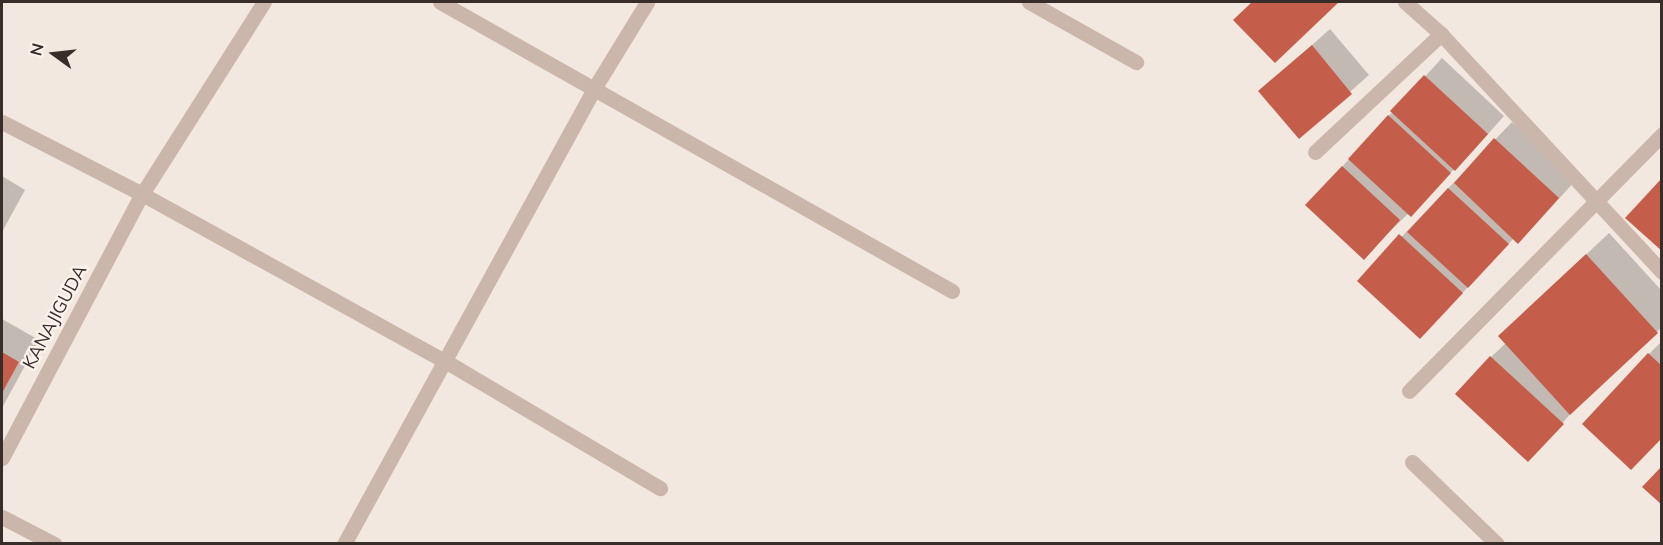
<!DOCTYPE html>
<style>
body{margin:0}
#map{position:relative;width:1663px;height:545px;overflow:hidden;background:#f3e8df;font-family:Mulish,sans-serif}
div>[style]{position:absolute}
.shadow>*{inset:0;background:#0003}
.building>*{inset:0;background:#c55d4b}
.minor>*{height:15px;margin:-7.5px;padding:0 7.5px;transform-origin:7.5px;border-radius:7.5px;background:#cbb6ab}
span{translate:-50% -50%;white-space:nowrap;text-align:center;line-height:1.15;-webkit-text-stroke:4.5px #faf2ec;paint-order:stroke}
.street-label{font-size:18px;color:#392d2a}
.frame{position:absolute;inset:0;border:3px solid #392d2a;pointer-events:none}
.north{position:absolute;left:24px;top:24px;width:60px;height:60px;-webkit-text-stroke:4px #faf2ec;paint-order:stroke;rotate:285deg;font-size:16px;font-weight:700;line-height:24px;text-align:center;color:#392d2a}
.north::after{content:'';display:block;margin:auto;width:21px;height:27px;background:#392d2a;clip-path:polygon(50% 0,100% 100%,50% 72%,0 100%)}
</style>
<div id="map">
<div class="shadow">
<div style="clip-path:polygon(1254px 2px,1336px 2px,1275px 61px,1235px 20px)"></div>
<div style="clip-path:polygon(1330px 29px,1369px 75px,1299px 137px,1260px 91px)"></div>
<div style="clip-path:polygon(1442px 58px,1504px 116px,1472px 152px,1381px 240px,1307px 205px)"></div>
<div style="clip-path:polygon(1512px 122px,1576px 180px,1536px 224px,1518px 242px,1514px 238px,1437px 320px,1359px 281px)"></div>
<div style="clip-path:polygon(2px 176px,25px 190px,2px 232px)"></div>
<div style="clip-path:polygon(1609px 233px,1662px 291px,1662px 327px,1579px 404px,1545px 443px,1491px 357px,1506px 343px,1522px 315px)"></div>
<div style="clip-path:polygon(2px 319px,39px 340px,2px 408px)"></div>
<div style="clip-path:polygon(1662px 341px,1662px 437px,1649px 354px)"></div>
</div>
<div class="building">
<div style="clip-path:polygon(1252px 2px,1339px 2px,1275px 63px,1233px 20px)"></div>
<div style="clip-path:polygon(1312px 45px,1352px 94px,1299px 139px,1258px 91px)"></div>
<div style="clip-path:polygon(1424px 75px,1488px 134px,1455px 171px,1390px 111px)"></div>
<div style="clip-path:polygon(1388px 115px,1451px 173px,1411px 217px,1348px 159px)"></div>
<div style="clip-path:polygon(1494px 138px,1559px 198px,1518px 244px,1454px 183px)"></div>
<div style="clip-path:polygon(1342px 166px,1400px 220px,1364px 260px,1305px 205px)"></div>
<div style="clip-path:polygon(1662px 178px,1662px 251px,1625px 218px)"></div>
<div style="clip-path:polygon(1448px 188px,1509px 244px,1468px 288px,1407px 232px)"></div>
<div style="clip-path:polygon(1399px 234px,1463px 293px,1420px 339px,1357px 281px)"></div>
<div style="clip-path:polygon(1586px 254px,1658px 333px,1570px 415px,1498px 336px)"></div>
<div style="clip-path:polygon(2px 352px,19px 362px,2px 393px)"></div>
<div style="clip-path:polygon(1648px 353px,1662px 366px,1662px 438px,1631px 470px,1582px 424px)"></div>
<div style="clip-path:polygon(1490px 356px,1564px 424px,1528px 462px,1455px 394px)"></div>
<div style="clip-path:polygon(1662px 466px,1662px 505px,1642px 487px)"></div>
</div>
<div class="minor">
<div style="left:440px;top:2px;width:588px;rotate:29.44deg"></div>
<div style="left:1029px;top:2px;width:123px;rotate:29.3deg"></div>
<div style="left:1405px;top:2px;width:48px;rotate:41.6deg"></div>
<div style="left:1441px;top:34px;width:325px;rotate:47.1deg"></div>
<div style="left:2px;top:122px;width:157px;rotate:27.2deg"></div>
<div style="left:142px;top:194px;width:346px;rotate:28.9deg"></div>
<div style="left:445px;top:361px;width:250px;rotate:30.6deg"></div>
<div style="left:1315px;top:152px;width:173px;rotate:-43.1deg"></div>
<div style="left:1409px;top:391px;width:361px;rotate:-45.4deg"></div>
<div style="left:2px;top:458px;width:299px;rotate:-62.1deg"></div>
<div style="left:142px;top:194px;width:227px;rotate:-57.6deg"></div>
<div style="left:1412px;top:462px;width:118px;rotate:44deg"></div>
<div style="left:2px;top:517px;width:59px;rotate:27.4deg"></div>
<div style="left:344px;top:544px;width:521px;rotate:-61.22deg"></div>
<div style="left:595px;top:87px;width:100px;rotate:-58.5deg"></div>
</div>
<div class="street-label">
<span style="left:55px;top:317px;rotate:-62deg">KANAJIGUDA</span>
</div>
<div class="frame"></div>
<div class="north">N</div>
</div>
